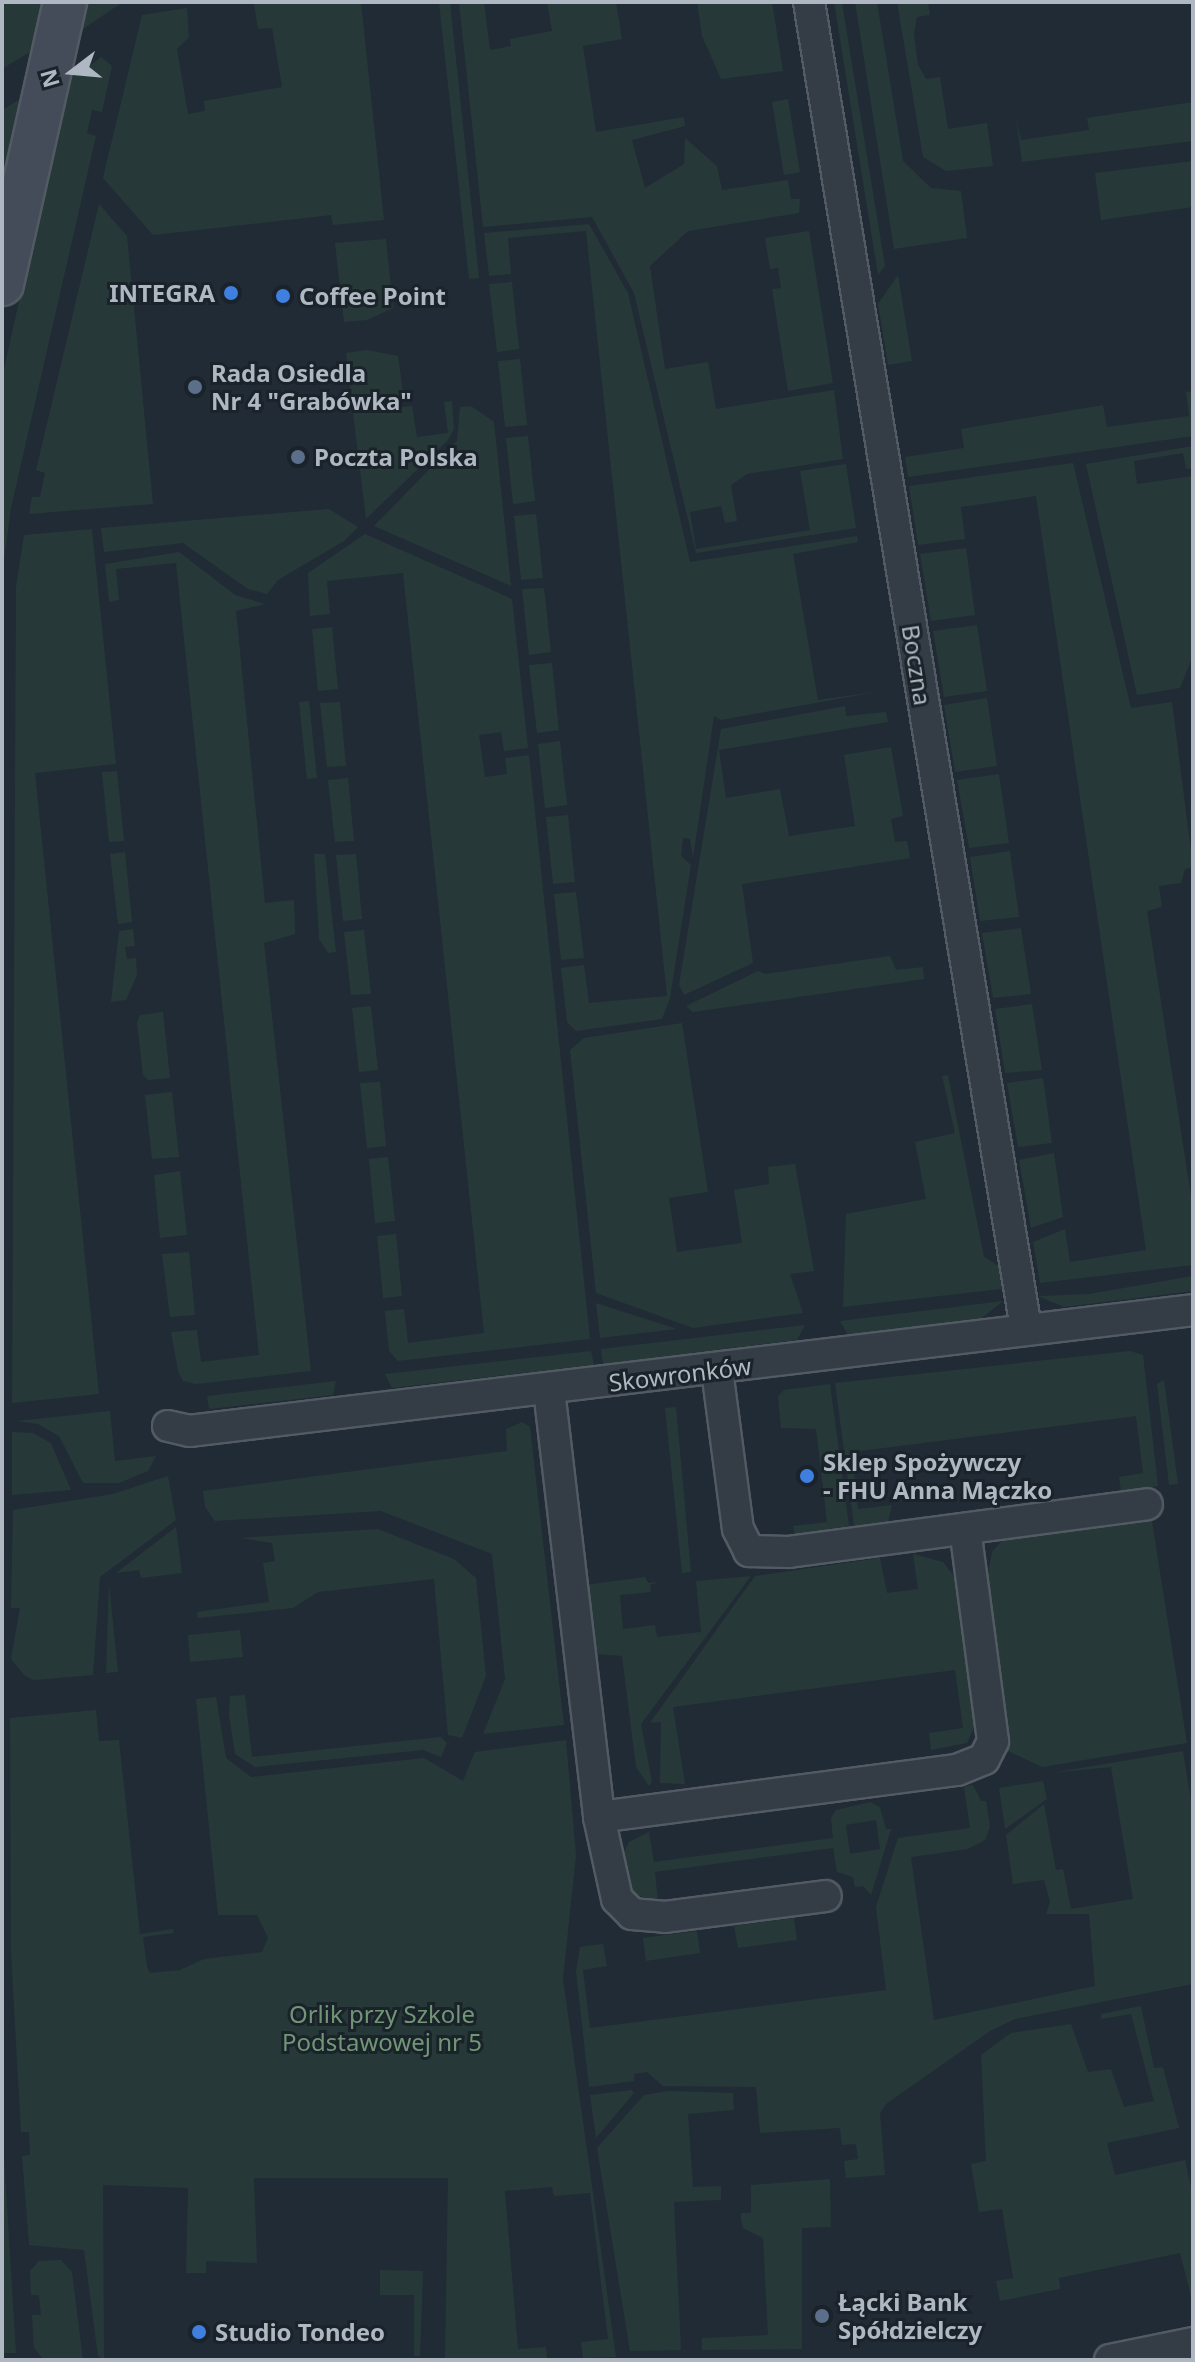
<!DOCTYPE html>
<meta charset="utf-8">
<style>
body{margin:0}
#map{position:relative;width:1195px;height:2362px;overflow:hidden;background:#212b35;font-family:"Noto Sans",sans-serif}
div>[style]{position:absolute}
.green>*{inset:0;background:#263938}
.roads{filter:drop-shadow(2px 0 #525a63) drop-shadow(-2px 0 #525a63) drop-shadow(0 2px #525a63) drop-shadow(0 -2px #525a63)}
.street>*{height:30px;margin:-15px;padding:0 15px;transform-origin:15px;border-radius:15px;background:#343c45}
.secondary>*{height:42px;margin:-21px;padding:0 21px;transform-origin:21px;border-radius:21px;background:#434c58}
.dots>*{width:22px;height:22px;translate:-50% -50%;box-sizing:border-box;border:4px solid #1a222a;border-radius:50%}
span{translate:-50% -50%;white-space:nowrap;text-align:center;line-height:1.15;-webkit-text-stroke:6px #1a222a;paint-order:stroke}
.poi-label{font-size:24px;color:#aeb7c2;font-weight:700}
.right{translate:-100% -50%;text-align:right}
.left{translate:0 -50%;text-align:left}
.street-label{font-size:24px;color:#aeb7c2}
.park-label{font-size:24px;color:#709676}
.frame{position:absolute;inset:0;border:4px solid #aeb7c2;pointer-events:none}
.north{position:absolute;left:32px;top:32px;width:80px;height:80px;-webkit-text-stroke:6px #1a222a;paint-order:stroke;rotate:254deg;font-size:22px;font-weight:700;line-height:32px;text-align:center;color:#aeb7c2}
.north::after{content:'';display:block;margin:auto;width:28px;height:36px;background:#aeb7c2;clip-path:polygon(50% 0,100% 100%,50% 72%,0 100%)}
</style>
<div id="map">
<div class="green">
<div style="clip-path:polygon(2px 2px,42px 2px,30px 52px,2px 69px)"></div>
<div style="clip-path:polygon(88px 2px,123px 2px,80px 31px)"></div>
<div style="clip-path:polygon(361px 2px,384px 220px,333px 225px,331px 215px,153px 235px,103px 178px,142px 15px,187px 8px,189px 37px,177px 49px,188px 114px,205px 111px,204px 101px,282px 87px,272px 28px,258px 29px,254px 4px)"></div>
<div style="clip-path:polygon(439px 2px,450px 2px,479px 278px,469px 279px)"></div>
<div style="clip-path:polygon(459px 2px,484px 2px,490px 50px,511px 46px,510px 39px,552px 31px,547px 2px,616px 2px,622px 39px,583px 46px,596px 132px,684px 117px,685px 126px,632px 140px,645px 188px,684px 164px,685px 138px,717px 166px,722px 190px,788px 180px,791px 199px,800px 199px,799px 213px,688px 231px,650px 266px,665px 369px,708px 362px,716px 409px,834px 390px,843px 459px,747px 474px,731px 485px,737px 521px,725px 523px,721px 506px,690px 512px,696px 549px,810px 530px,800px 471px,846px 464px,856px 528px,696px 553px,634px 293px,592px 217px,483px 227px)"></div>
<div style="clip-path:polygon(697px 2px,772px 2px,783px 71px,721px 79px,702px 36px)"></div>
<div style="clip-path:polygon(834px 2px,842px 3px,885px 266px,878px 275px)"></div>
<div style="clip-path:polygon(855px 2px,877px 2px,903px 161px,931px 188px,961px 191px,967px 238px,894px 249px)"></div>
<div style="clip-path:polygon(897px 2px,928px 2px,930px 15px,917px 17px,914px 34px,918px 65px,926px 79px,940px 77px,948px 129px,987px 123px,993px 166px,946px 171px,923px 157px)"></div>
<div style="clip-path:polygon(101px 57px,112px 66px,102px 112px,92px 110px,87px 133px,96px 136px,11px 508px,2px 575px,2px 378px,71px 68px,83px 71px)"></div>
<div style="clip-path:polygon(788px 99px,800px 172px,784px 175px,772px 102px)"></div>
<div style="clip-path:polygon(19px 100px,2px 180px,2px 110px)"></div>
<div style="clip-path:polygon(1193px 102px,1193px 141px,1022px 162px,1016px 118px,1021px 140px,1089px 130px,1087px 118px)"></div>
<div style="clip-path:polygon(1193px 161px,1193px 207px,1101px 220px,1095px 173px)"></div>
<div style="clip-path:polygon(99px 204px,127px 236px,153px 504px,29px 514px,32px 497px,40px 497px,45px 473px,36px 470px)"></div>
<div style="clip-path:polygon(589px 224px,628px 293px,690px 562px,857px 536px,858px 542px,793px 554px,818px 700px,882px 691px,721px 720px,714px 716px,693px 858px,690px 839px,683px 838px,681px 856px,691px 865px,670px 998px,662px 1019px,576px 1031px,567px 1022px,561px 968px,584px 965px,589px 1003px,667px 996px,586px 231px,508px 238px,511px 274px,489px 276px,484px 233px)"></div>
<div style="clip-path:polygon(809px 231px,833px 383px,788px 391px,772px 289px,781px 288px,778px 268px,770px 269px,765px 238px)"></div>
<div style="clip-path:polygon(386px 239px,393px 308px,367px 320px,344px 322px,335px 243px)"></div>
<div style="clip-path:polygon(898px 275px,912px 361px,888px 365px,878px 304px)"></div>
<div style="clip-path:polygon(512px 282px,519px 349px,497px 352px,489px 284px)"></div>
<div style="clip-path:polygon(367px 350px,398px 356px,404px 399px,352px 405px,346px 353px)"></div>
<div style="clip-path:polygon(520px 359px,527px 425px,505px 427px,498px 361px)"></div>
<div style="clip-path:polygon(1193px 391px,1193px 436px,908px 477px,905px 457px,964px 448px,961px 429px,1103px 405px,1107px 427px,1189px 416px,1186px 392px)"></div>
<div style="clip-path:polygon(452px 401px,454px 429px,448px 440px,366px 519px,353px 413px,412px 406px,417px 437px,448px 433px,444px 402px)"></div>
<div style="clip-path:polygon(471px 406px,494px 422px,511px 586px,374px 526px,457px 441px,460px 407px)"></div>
<div style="clip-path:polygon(528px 436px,535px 501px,513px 504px,506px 438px)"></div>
<div style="clip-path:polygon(1193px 446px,1193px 468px,1186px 469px,1183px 453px,1134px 461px,1137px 484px,1193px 476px,1193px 655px,1180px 688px,1137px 695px,1086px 464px)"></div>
<div style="clip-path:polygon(1073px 463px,1131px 708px,1172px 702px,1193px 867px,1185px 869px,1181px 883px,1159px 886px,1162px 907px,1147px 911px,1193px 1209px,1193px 1265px,1040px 1283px,1033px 1242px,1065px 1229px,1070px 1262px,1146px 1250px,1036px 496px,961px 507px,965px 539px,918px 545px,909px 486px)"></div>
<div style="clip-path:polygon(329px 509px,358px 527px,344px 541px,278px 580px,267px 594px,248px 589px,183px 543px,104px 552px,101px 528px)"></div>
<div style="clip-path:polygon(536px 514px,543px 578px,521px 580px,514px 516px)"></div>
<div style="clip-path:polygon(92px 529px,116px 764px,35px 773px,99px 1394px,12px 1403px,16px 587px,24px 535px)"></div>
<div style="clip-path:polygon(365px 534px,512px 599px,528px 748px,504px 751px,501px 732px,479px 735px,485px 777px,507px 774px,505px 758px,529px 755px,590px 1339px,398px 1361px,389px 1351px,385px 1311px,404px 1309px,408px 1343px,484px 1333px,403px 573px,327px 581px,330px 614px,310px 616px,308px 573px)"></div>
<div style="clip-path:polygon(966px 548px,975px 615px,931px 621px,920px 554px)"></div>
<div style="clip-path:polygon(179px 552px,235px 595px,265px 604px,236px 611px,265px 903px,294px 900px,295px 934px,264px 943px,311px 1371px,196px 1384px,183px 1381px,178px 1371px,171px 1332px,197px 1330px,201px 1362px,259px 1355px,176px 563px,116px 569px,119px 600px,109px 602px,105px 564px)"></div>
<div style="clip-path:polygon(544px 588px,551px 652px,529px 655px,522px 589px)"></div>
<div style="clip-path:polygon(977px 625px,987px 691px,944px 697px,933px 631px)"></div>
<div style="clip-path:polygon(332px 627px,338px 689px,318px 691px,312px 629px)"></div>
<div style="clip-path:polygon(552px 663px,559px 730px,537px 733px,529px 665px)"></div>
<div style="clip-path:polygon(987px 698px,997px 766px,955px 772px,944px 705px)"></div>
<div style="clip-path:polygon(309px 701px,317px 778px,307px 779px,299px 702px)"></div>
<div style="clip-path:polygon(340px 702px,346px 766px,327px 767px,320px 703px)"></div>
<div style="clip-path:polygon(845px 706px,846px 716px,886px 712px,888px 722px,719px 750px,726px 798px,780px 789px,789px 836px,855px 826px,844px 755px,891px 747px,903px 816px,891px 819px,893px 830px,895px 842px,907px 841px,910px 858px,742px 884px,753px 963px,684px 995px,679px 985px,721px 729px)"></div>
<div style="clip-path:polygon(560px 741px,567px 805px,545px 808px,538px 744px)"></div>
<div style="clip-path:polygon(117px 771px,124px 841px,109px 842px,102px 772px)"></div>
<div style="clip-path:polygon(999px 774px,1009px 843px,969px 848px,957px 780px)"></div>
<div style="clip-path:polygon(348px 778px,354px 841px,335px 842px,328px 780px)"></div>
<div style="clip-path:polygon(568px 815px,575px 882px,553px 884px,546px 817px)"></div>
<div style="clip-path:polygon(1010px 851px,1019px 917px,980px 921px,970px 857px)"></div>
<div style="clip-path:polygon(125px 852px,132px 922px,118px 924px,110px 854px)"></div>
<div style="clip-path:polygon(314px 854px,325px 854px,336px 952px,328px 953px,319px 939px)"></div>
<div style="clip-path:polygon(356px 854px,362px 919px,343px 921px,336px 855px)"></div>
<div style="clip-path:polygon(576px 892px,584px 958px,561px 960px,554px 894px)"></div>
<div style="clip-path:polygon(1021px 928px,1031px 994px,993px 998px,982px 933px)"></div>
<div style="clip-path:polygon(133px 929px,135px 946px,125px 947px,127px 959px,136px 958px,137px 975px,126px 1000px,111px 1002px,119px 931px)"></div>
<div style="clip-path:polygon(364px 930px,371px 994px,351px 995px,344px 932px)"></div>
<div style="clip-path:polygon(890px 956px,896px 970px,923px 967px,924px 979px,693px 1012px,686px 1006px,758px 971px,765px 974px)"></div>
<div style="clip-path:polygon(1032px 1004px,1042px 1070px,1005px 1073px,995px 1009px)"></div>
<div style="clip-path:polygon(371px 1006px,378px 1070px,359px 1072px,352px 1008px)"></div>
<div style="clip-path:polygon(163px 1012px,170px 1078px,148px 1080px,143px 1075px,137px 1023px,140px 1015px)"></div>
<div style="clip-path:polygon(682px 1023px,708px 1192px,669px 1198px,677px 1252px,742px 1243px,734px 1190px,769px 1184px,768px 1167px,795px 1164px,814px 1271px,790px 1274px,803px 1313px,693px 1328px,596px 1293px,570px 1050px,584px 1038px)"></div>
<div style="clip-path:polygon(948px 1075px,984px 1257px,1007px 1271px,1010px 1288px,843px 1307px,846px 1214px,926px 1199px,915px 1142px,955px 1133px,942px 1076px)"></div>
<div style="clip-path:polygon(1043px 1078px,1052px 1143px,1018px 1147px,1007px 1083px)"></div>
<div style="clip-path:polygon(380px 1082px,386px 1146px,367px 1148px,360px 1083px)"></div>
<div style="clip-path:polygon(172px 1092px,179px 1157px,152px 1159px,145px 1095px)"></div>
<div style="clip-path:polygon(1054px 1153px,1063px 1217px,1031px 1228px,1019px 1160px)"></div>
<div style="clip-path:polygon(388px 1157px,395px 1221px,375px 1223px,369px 1159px)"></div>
<div style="clip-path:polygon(180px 1171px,187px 1235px,160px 1238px,154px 1175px)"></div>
<div style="clip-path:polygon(396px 1234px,402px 1296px,383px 1298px,377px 1236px)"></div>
<div style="clip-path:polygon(189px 1252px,195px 1315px,170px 1317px,162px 1254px)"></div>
<div style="clip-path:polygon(1193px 1276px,1193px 1291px,1064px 1307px,1038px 1296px,1089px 1294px)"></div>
<div style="clip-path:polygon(1003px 1301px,982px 1318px,848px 1335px,840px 1321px)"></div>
<div style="clip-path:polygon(596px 1303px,677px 1329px,600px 1338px)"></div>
<div style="clip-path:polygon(805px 1325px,797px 1340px,603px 1364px,601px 1349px)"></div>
<div style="clip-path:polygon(591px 1351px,594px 1365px,523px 1373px,392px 1388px,385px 1374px)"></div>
<div style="clip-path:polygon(1130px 1351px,1143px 1355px,1158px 1486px,1121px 1491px,1119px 1477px,1143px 1473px,1136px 1416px,852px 1452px,858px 1509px,892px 1505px,888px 1522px,854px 1526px,835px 1383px)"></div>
<div style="clip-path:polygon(1164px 1380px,1178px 1484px,1169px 1485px,1157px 1384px)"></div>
<div style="clip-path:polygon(336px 1381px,333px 1395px,209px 1409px,207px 1396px)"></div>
<div style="clip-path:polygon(830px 1384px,849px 1526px,795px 1534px,793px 1526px,827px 1522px,816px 1429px,781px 1428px,778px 1396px,784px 1390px)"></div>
<div style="clip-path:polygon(676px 1407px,691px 1572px,682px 1573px,665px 1408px)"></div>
<div style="clip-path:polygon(110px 1411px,115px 1461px,156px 1456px,148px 1471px,119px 1483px,83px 1483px,59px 1436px,38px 1424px,17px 1421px)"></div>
<div style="clip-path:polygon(522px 1422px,530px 1427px,564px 1725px,483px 1734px,505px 1679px,492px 1554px,381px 1511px,215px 1521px,205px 1507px,203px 1491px,507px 1451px,506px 1429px)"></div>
<div style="clip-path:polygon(12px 1432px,33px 1433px,51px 1443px,71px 1490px,12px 1495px)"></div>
<div style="clip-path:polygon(168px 1476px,176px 1520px,100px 1577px,93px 1675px,34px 1680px,25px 1676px,11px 1659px,20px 1608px,11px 1608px,13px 1510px,113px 1494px)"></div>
<div style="clip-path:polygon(1151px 1515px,1187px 1743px,1042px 1767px,1008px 1751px,986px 1583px,992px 1552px,1004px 1538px)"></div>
<div style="clip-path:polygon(176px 1527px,182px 1573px,141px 1578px,139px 1570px,116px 1573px)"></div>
<div style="clip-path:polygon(378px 1529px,454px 1559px,476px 1578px,486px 1676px,462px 1738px,448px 1735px,434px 1579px,318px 1592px,293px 1608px,198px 1618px,197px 1612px,269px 1602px,263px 1563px,275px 1561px,272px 1543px,240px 1538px)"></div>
<div style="clip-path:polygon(913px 1554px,943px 1562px,956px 1579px,976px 1723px,967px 1743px,931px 1750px,929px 1733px,963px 1728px,955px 1670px,673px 1707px,685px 1784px,660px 1783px,661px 1722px,650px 1723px,755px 1576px,880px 1558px,887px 1593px,918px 1589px)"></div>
<div style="clip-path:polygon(751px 1576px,641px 1724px,652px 1782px,649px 1786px,636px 1767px,622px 1656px,594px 1654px,585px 1585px,645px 1577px,648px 1583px,659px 1582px,650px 1585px,651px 1592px,620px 1595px,623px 1629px,655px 1625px,657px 1637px,701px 1632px,696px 1581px)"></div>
<div style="clip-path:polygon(109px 1583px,118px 1672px,106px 1673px)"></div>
<div style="clip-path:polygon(240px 1630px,243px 1657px,190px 1662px,188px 1635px)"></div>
<div style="clip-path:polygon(245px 1695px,252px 1757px,441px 1737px,447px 1743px,441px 1757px,423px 1750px,255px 1767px,235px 1754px,229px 1715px,230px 1696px)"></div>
<div style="clip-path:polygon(216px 1697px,226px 1758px,251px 1777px,424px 1758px,463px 1781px,475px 1752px,566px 1740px,576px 1855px,563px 1979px,616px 2357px,583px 2358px,581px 2342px,608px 2339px,590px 2193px,554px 2196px,552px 2187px,505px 2191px,518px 2349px,546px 2347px,547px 2358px,445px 2359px,448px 2178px,254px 2178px,257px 2263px,206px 2261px,206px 2273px,186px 2273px,188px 2188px,103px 2185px,104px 2360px,98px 2356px,84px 2250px,29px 2245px,22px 2156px,30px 2155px,29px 2132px,21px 2132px,11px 1953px,10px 1718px,96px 1710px,99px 1741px,119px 1740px,140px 1934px,173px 1929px,174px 1933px,143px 1937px,147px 1967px,150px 1973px,180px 1970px,204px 1959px,262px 1952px,268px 1938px,257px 1915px,218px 1915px,196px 1699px)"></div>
<div style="clip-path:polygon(1183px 1751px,1193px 1814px,1193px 1984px,1015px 2019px,990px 2031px,886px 2104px,880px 2113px,885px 2175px,846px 2178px,844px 2161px,858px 2159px,856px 2144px,842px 2145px,840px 2128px,760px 2133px,756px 2087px,663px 2086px,647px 2072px,634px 2074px,634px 2081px,589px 2087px,576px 1971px,580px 1947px,603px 1944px,607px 1966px,583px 1970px,590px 2028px,886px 1990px,876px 1907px,898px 1838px,970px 1828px,964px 1787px,973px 1785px,981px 1801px,986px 1801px,990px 1827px,985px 1840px,968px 1849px,911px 1857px,934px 2020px,1095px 1986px,1089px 1914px,1046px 1914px,1050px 1902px,1044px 1880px,1013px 1884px,1006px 1835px,1044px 1804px,1056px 1870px,1063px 1869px,1071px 1909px,1133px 1899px,1111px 1767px,1051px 1773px)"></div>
<div style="clip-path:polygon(1043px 1781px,1047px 1799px,1005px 1829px,999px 1788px)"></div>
<div style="clip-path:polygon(evenodd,870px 1802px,880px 1807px,886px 1829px,891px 1829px,871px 1895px,863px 1886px,855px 1887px,853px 1877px,837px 1872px,833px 1848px,655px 1872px,658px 1902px,631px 1893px,619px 1862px,629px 1842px,649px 1832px,654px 1862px,833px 1838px,831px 1818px,836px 1810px,870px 1802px,876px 1820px,880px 1849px,850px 1854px,846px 1825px,876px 1820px)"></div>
<div style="clip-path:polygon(794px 1918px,797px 1940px,738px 1948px,734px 1926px)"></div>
<div style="clip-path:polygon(697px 1931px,700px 1953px,646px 1961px,643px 1938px)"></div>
<div style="clip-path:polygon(1141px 2006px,1154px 2068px,1163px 2067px,1179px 2128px,1107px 2143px,1115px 2175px,1185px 2160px,1193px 2196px,1193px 2304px,1180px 2253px,1059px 2278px,1060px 2289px,1000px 2301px,996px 2281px,1013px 2278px,1002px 2209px,979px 2212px,971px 2164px,986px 2161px,981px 2055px,1011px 2033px,1071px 2024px,1088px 2072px,1111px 2069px,1124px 2107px,1154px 2101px,1131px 2014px,1101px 2019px,1101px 2014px)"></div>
<div style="clip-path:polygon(632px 2090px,634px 2093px,596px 2138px,590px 2095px)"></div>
<div style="clip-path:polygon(668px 2091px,733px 2093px,734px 2110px,688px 2114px,693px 2187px,721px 2186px,721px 2200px,674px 2202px,681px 2350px,630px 2351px,597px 2148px,644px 2095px)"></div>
<div style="clip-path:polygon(2px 2122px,16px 2353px,2px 2353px)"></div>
<div style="clip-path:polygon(830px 2179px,831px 2227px,802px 2228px,802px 2349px,702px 2350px,702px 2338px,768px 2335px,763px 2238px,743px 2228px,741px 2219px,741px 2213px,751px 2213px,751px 2185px)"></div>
<div style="clip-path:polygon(61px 2260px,72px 2272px,83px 2360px,44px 2360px,34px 2348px,32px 2315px,41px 2315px,39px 2295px,31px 2295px,30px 2271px,39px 2261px)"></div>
<div style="clip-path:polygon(380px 2270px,423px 2271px,420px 2356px,414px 2356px,414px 2295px,380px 2295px)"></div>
</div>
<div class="roads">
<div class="street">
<div style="left:809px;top:2px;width:1344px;rotate:80.71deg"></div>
<div style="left:717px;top:1370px;width:160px;rotate:82.5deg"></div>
<div style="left:738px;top:1529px;width:25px;rotate:63deg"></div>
<div style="left:749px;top:1551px;width:40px;rotate:1.4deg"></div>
<div style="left:789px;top:1552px;width:361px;rotate:-7.6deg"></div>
<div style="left:549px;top:1390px;width:430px;rotate:83.3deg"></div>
<div style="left:599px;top:1817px;width:84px;rotate:77.6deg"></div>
<div style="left:617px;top:1899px;width:21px;rotate:45deg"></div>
<div style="left:632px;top:1914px;width:33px;rotate:5deg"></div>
<div style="left:665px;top:1917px;width:162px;rotate:-7.4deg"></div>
<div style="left:168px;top:1426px;width:22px;rotate:13deg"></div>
<div style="left:189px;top:1431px;width:1011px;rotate:-6.87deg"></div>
<div style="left:599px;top:1817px;width:361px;rotate:-7.5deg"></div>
<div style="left:957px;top:1770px;width:29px;rotate:-22deg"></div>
<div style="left:984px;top:1759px;width:20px;rotate:-63deg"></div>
<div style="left:993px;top:1741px;width:214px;rotate:-97.5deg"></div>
<div style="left:1110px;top:2360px;width:85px;rotate:-11.6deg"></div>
</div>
<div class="secondary">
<div style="left:2px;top:284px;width:289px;rotate:-77.4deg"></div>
</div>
</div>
<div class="dots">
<div style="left:231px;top:293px;background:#3f7fe0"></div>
<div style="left:283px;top:296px;background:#3f7fe0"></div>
<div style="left:195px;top:387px;background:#5c6f8a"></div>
<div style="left:298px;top:457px;background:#5c6f8a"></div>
<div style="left:807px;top:1476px;background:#3f7fe0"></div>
<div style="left:822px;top:2316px;background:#5c6f8a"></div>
<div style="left:199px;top:2332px;background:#3f7fe0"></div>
</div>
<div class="poi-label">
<span class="right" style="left:215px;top:293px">INTEGRA</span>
<span class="left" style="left:299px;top:296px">Coffee Point</span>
<span class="left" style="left:211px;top:387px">Rada Osiedla<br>Nr 4 "Grabówka"</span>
<span class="left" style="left:314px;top:457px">Poczta Polska</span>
<span class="left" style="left:823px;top:1476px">Sklep Spożywczy<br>- FHU Anna Mączko</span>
<span class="left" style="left:838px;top:2316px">Łącki Bank<br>Spółdzielczy</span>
<span class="left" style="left:215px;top:2332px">Studio Tondeo</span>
</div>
<div class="street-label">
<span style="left:917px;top:665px;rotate:81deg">Boczna</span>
<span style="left:680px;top:1374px;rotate:-7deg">Skowronków</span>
</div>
<div class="park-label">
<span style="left:382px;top:2028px">Orlik przy Szkole<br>Podstawowej nr 5</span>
</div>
<div class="frame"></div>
<div class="north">N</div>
</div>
